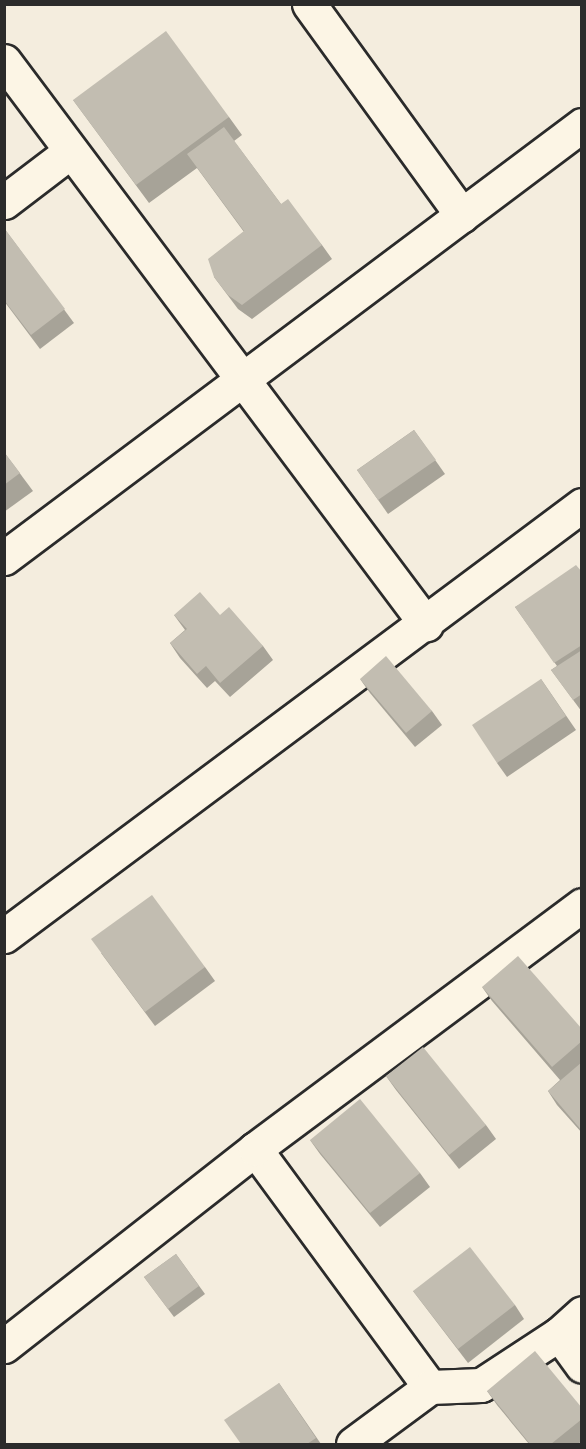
<!DOCTYPE html>
<style>
body{margin:0}
#map{position:relative;width:586px;height:1449px;overflow:hidden;background:#f4edde;font-family:Sriracha,sans-serif}
div>[style]{position:absolute}
.roads{filter:drop-shadow(2px 0 #2b2b2b) drop-shadow(-2px 0 #2b2b2b) drop-shadow(0 2px #2b2b2b) drop-shadow(0 -2px #2b2b2b)}
.street>*{height:33px;margin:-16.5px;padding:0 16.5px;transform-origin:16.5px;border-radius:16.5px;background:#fcf5e5}
.wall>*{inset:0;background:#a7a398}
.building>*{inset:0;background:#c2bdb1}
span{translate:-50% -50%;white-space:nowrap;text-align:center;line-height:1.15;-webkit-text-stroke:6px #fcf5e5;paint-order:stroke}
.frame{position:absolute;inset:0;border:6px solid #2b2b2b;pointer-events:none}
</style>
<div id="map">
<div class="roads">
<div class="street">
<div style="left:309px;top:4px;width:261px;rotate:54.1deg"></div>
<div style="left:4px;top:61px;width:704px;rotate:53.15deg"></div>
<div style="left:4px;top:202px;width:84px;rotate:-37.3deg"></div>
<div style="left:4px;top:558px;width:722px;rotate:-36.84deg"></div>
<div style="left:4px;top:936px;width:721px;rotate:-36.71deg"></div>
<div style="left:255px;top:1149px;width:295px;rotate:53.7deg"></div>
<div style="left:559px;top:1334px;width:39px;rotate:54deg"></div>
<div style="left:4px;top:1346px;width:319px;rotate:-38.1deg"></div>
<div style="left:255px;top:1149px;width:408px;rotate:-36.7deg"></div>
<div style="left:353px;top:1444px;width:96px;rotate:-36.5deg"></div>
<div style="left:430px;top:1387px;width:51px;rotate:-2.2deg"></div>
<div style="left:481px;top:1385px;width:93px;rotate:-33.2deg"></div>
<div style="left:559px;top:1334px;width:31px;rotate:-42deg"></div>
</div>
</div>
<div class="wall">
<div style="clip-path:polygon(73px 100px,229px 117px,242px 135px,234px 141px,281px 204px,322px 245px,332px 259px,252px 319px,238px 309px,214px 277px,244px 232px,197px 168px,149px 203px)"></div>
<div style="clip-path:polygon(4px 228px,74px 323px,40px 349px,4px 301px)"></div>
<div style="clip-path:polygon(414px 430px,445px 474px,388px 514px,357px 470px)"></div>
<div style="clip-path:polygon(4px 452px,33px 491px,4px 512px)"></div>
<div style="clip-path:polygon(582px 572px,582px 712px,551px 670px,557px 666px,515px 607px)"></div>
<div style="clip-path:polygon(174px 615px,220px 615px,263px 646px,273px 660px,230px 697px,215px 681px,207px 688px,180px 658px,170px 643px,185px 630px)"></div>
<div style="clip-path:polygon(360px 679px,432px 711px,442px 725px,415px 747px,370px 693px)"></div>
<div style="clip-path:polygon(541px 679px,576px 730px,507px 777px,497px 763px)"></div>
<div style="clip-path:polygon(101px 953px,205px 967px,215px 981px,155px 1026px)"></div>
<div style="clip-path:polygon(482px 987px,582px 1029px,582px 1133px,557px 1105px,548px 1091px,560px 1080px,492px 1001px)"></div>
<div style="clip-path:polygon(386px 1076px,486px 1125px,496px 1139px,459px 1169px,396px 1090px)"></div>
<div style="clip-path:polygon(310px 1140px,420px 1173px,430px 1187px,380px 1227px,320px 1154px)"></div>
<div style="clip-path:polygon(176px 1254px,205px 1294px,174px 1317px,144px 1277px)"></div>
<div style="clip-path:polygon(413px 1291px,515px 1305px,524px 1319px,468px 1363px)"></div>
<div style="clip-path:polygon(279px 1383px,321px 1444px,241px 1444px)"></div>
<div style="clip-path:polygon(487px 1391px,582px 1408px,582px 1441px,578px 1444px,529px 1444px,497px 1405px)"></div>
</div>
<div class="building">
<div style="clip-path:polygon(166px 31px,229px 117px,136px 185px,73px 100px)"></div>
<div style="clip-path:polygon(224px 127px,281px 204px,288px 199px,322px 245px,242px 305px,228px 295px,214px 277px,208px 259px,244px 231px,187px 154px)"></div>
<div style="clip-path:polygon(4px 228px,65px 309px,31px 335px,4px 300px)"></div>
<div style="clip-path:polygon(414px 430px,436px 460px,378px 500px,357px 470px)"></div>
<div style="clip-path:polygon(4px 452px,20px 473px,4px 485px)"></div>
<div style="clip-path:polygon(576px 565px,582px 572px,582px 645px,554px 663px,515px 607px)"></div>
<div style="clip-path:polygon(200px 592px,220px 615px,229px 607px,263px 646px,220px 683px,206px 666px,197px 674px,170px 643px,187px 629px,174px 615px)"></div>
<div style="clip-path:polygon(582px 650px,582px 694px,573px 700px,551px 670px)"></div>
<div style="clip-path:polygon(386px 656px,432px 711px,406px 733px,360px 679px)"></div>
<div style="clip-path:polygon(541px 679px,566px 716px,497px 763px,472px 725px)"></div>
<div style="clip-path:polygon(152px 895px,205px 967px,145px 1012px,91px 939px)"></div>
<div style="clip-path:polygon(518px 956px,582px 1029px,582px 1041px,552px 1067px,482px 987px)"></div>
<div style="clip-path:polygon(423px 1047px,486px 1125px,449px 1155px,386px 1076px)"></div>
<div style="clip-path:polygon(582px 1062px,582px 1131px,548px 1091px)"></div>
<div style="clip-path:polygon(360px 1099px,420px 1173px,370px 1213px,310px 1140px)"></div>
<div style="clip-path:polygon(470px 1247px,515px 1305px,458px 1349px,413px 1291px)"></div>
<div style="clip-path:polygon(176px 1254px,199px 1286px,168px 1309px,144px 1277px)"></div>
<div style="clip-path:polygon(535px 1351px,582px 1408px,582px 1419px,551px 1444px,530px 1444px,487px 1391px)"></div>
<div style="clip-path:polygon(279px 1383px,316px 1438px,307px 1444px,241px 1444px,224px 1420px)"></div>
</div>
<div class="frame"></div>
</div>
